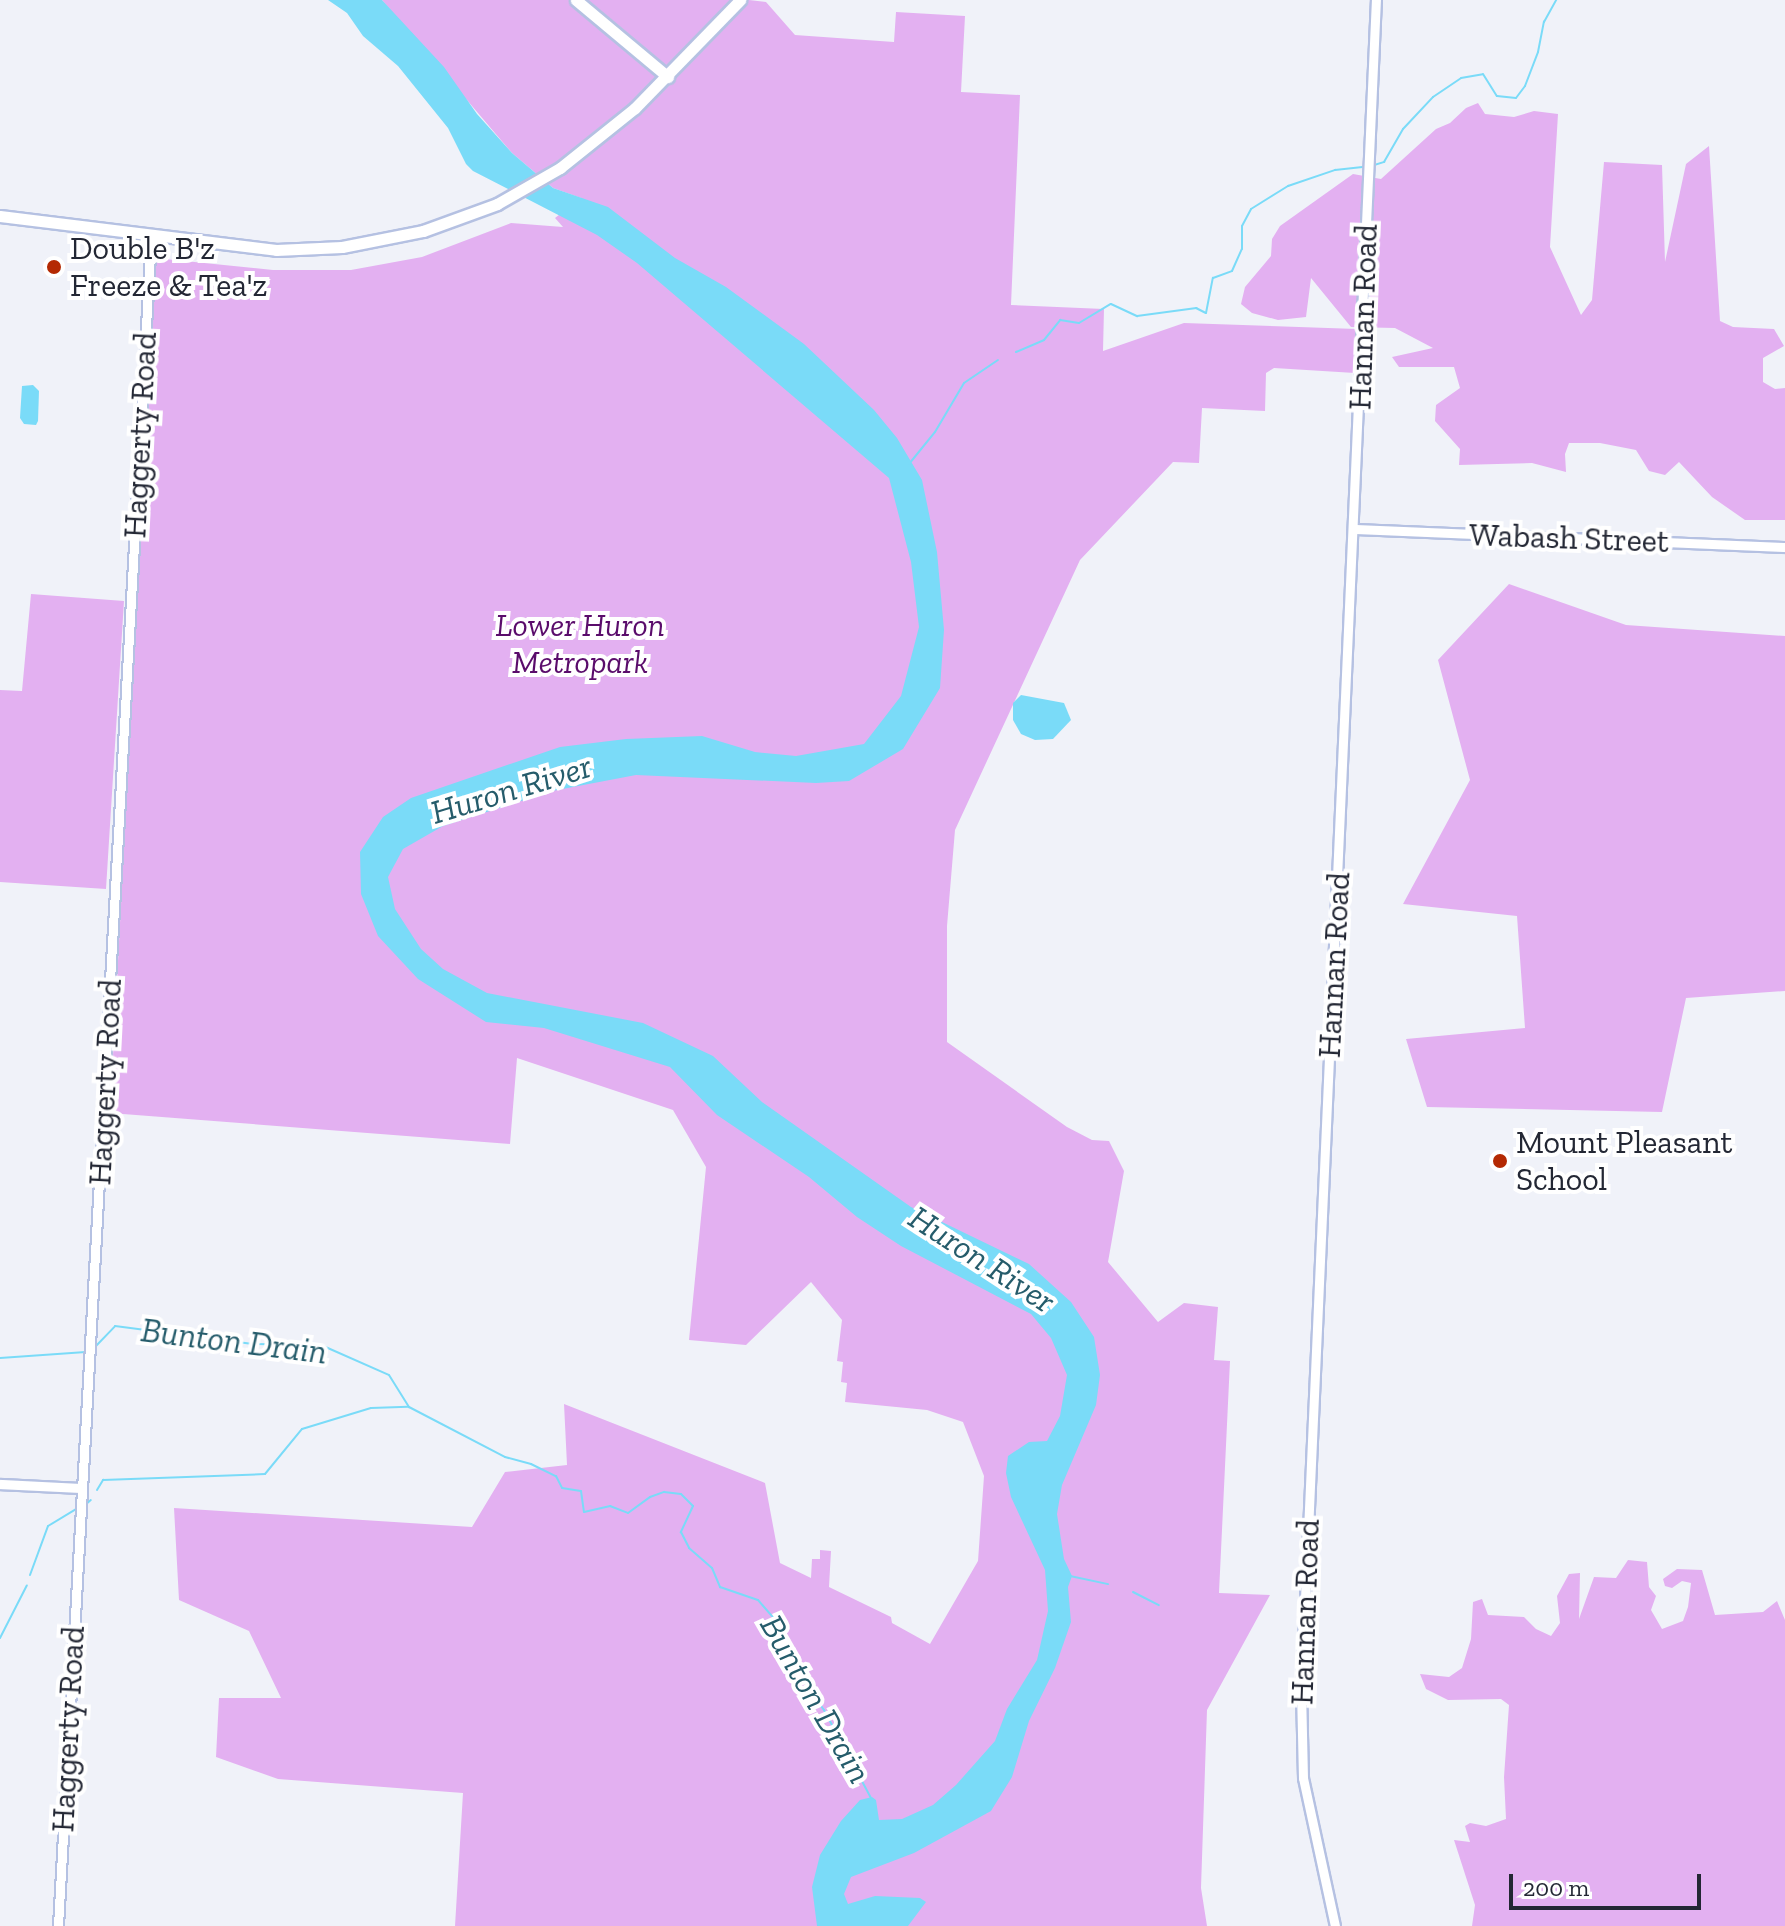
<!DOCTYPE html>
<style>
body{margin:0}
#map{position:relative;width:1785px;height:1926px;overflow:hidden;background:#f0f2f9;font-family:"Zilla Slab",serif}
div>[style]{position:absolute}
.green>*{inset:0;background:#e3b0f1}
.water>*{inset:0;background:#7adbf8}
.stream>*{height:2px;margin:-1px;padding:0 1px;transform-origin:1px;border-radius:1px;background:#7adbf8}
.roads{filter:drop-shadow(2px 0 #b5c1e2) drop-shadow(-2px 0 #b5c1e2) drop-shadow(0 2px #b5c1e2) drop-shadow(0 -2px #b5c1e2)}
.minor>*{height:9px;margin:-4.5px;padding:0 4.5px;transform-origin:4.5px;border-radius:4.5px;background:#fff}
.major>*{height:11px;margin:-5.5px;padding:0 5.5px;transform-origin:5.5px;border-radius:5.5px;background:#fff}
.dots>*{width:22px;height:22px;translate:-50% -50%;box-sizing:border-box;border:4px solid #fff;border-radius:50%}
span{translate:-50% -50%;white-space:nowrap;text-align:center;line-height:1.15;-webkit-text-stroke:8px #fff;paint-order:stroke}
.poi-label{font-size:32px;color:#232734}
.left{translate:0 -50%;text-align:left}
.street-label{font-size:32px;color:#232734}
.park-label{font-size:32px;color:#5a0c6b;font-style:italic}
.water-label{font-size:34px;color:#255c6b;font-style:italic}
.scale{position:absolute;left:1509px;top:1874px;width:192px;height:36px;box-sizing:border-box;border:4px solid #232734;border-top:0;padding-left:10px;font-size:24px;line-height:28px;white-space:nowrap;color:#232734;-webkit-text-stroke:6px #fff;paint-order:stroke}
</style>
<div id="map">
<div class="green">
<div style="clip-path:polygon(382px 0,749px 0,766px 2px,795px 35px,894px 42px,896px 12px,965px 16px,961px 92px,1020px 95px,1011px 305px,1104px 309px,1103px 351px,1184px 323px,1357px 329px,1355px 373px,1274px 368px,1266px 373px,1265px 411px,1202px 408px,1199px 463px,1173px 462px,1080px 560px,955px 830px,947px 926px,947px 1042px,1067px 1127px,1092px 1140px,1109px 1141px,1124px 1171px,1108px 1262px,1158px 1322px,1184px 1303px,1218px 1307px,1214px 1360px,1230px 1361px,1219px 1593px,1270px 1595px,1207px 1710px,1201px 1888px,1207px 1926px,455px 1926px,463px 1793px,278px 1779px,216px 1757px,219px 1698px,281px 1698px,249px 1631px,179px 1600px,174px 1508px,472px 1527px,505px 1472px,567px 1465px,564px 1404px,765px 1483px,780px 1563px,811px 1578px,812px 1559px,820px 1559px,820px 1550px,831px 1551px,829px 1587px,891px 1617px,892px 1623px,930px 1644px,978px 1561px,984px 1476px,963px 1422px,927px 1410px,845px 1402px,847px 1383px,841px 1382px,843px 1362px,837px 1361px,842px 1320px,811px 1282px,746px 1345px,689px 1340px,706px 1167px,673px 1110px,517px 1058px,510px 1144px,110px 1113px,155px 258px,273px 270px,351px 270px,422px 257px,511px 223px,563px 227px,555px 218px,581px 198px,553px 188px,512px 153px)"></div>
<div style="clip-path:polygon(1478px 103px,1485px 114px,1514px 117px,1534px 111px,1558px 114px,1550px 247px,1581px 315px,1592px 300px,1604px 162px,1662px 165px,1665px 262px,1686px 164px,1709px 146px,1720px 321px,1733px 327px,1774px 329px,1784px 346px,1763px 358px,1763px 382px,1775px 389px,1785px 388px,1785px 520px,1745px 520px,1712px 497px,1679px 462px,1665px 475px,1649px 471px,1636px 450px,1600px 443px,1569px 443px,1565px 454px,1566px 472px,1532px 463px,1459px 465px,1460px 449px,1435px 421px,1436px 405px,1460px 388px,1454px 367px,1399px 367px,1392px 357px,1433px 348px,1395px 328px,1351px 327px,1311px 278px,1306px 317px,1278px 320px,1252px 313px,1241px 304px,1245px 287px,1271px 256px,1272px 239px,1280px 226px,1353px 174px,1381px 179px,1436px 129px,1450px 123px,1466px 108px)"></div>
<div style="clip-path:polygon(1509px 584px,1626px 625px,1785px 636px,1785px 991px,1686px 998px,1662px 1112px,1427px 1107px,1406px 1039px,1525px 1028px,1517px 916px,1403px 904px,1470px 780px,1438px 660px)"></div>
<div style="clip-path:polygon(31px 594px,124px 601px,106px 889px,0 882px,0 690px,22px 691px)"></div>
<div style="clip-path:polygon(1628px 1560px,1647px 1562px,1649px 1587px,1656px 1596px,1651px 1610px,1662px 1629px,1683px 1621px,1688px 1607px,1691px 1583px,1682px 1581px,1672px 1588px,1665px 1586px,1663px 1579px,1677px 1569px,1702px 1570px,1715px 1615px,1763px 1612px,1777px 1601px,1785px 1620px,1785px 1926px,1472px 1926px,1475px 1905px,1454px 1840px,1470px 1842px,1465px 1826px,1470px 1823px,1486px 1826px,1506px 1819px,1504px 1777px,1509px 1705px,1501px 1699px,1448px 1700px,1426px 1689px,1420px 1674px,1449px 1677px,1462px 1668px,1471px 1639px,1473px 1602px,1482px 1599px,1488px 1615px,1524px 1617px,1536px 1629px,1551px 1636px,1560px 1623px,1557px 1596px,1569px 1574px,1580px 1573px,1579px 1619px,1594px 1577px,1616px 1578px)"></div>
</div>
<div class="water">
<div style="clip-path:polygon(328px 0,382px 0,444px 67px,477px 114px,512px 153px,553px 188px,608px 207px,675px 258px,726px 287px,804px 344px,874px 410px,897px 438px,922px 480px,937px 552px,944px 630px,940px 688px,903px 749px,849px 781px,816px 783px,636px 775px,552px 791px,443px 826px,403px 849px,388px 877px,395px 909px,421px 949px,443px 969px,487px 993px,643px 1023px,713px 1056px,762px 1102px,911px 1207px,1029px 1264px,1071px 1302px,1094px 1337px,1100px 1375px,1096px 1405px,1062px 1485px,1057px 1514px,1064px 1559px,1072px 1576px,1068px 1587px,1071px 1622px,1055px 1668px,1029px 1721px,1012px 1777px,991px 1811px,914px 1853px,851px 1877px,844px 1894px,848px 1904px,875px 1896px,920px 1898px,926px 1902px,908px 1926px,817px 1926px,812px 1887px,820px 1855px,841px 1821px,860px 1800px,872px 1797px,876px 1800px,879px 1820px,902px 1819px,933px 1805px,956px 1785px,995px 1741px,1007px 1709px,1037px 1660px,1048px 1611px,1045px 1570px,1011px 1497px,1006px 1473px,1008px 1456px,1029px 1442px,1047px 1441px,1060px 1416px,1067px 1375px,1051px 1338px,1031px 1314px,901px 1246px,857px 1217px,809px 1177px,717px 1115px,670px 1067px,544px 1028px,486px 1022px,418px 979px,378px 936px,361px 894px,360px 852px,383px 817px,411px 798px,560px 747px,626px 739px,702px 736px,755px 752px,796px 756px,864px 744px,901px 696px,919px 627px,911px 562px,889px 478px,637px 263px,597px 235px,473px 171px,466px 164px,448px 128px,398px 66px,363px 36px,347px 13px)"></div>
<div style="clip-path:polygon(33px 385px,39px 391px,38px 421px,36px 425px,24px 424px,20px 418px,22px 386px)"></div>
<div style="clip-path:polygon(1021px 695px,1064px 703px,1071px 720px,1053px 739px,1035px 740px,1021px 734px,1013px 720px,1013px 703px)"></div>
</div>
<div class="stream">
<div style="left:1371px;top:166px;width:14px;rotate:-17deg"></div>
<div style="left:1384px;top:162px;width:38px;rotate:-60deg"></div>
<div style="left:1403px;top:129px;width:44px;rotate:-46.8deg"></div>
<div style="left:1433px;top:97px;width:34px;rotate:-34deg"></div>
<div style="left:1461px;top:78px;width:22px;rotate:-10deg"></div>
<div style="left:1483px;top:74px;width:26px;rotate:58deg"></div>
<div style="left:1497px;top:96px;width:19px;rotate:6deg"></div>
<div style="left:1516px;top:98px;width:15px;rotate:-53deg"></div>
<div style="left:1525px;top:86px;width:36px;rotate:-69deg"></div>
<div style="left:1538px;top:52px;width:31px;rotate:-79deg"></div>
<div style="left:1544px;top:22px;width:25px;rotate:-61deg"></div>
<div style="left:1016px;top:352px;width:30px;rotate:-23deg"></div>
<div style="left:1044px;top:340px;width:26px;rotate:-51deg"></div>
<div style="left:1060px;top:320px;width:19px;rotate:9deg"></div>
<div style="left:1079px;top:323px;width:37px;rotate:-31deg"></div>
<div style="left:1111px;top:304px;width:29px;rotate:25deg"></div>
<div style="left:1137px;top:316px;width:60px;rotate:-7.7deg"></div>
<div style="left:1196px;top:308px;width:11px;rotate:27deg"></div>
<div style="left:1206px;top:313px;width:36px;rotate:-79deg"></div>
<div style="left:1213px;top:278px;width:20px;rotate:-20deg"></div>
<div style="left:1232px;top:271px;width:24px;rotate:-66deg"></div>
<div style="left:1242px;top:249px;width:23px;rotate:-90deg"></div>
<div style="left:1242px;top:226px;width:19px;rotate:-62deg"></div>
<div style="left:1251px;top:209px;width:44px;rotate:-31.9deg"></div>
<div style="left:1288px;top:186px;width:50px;rotate:-18.8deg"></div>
<div style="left:1335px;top:170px;width:30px;rotate:-6deg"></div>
<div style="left:909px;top:464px;width:41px;rotate:-50.9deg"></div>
<div style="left:935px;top:432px;width:57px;rotate:-59.4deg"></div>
<div style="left:964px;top:383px;width:41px;rotate:-34.1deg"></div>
<div style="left:95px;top:1347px;width:29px;rotate:-46deg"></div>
<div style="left:115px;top:1326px;width:139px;rotate:7.4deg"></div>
<div style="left:253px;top:1344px;width:68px;rotate:0.8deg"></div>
<div style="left:321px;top:1345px;width:74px;rotate:23.8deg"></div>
<div style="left:389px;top:1375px;width:38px;rotate:58deg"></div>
<div style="left:409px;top:1407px;width:108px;rotate:27.5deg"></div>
<div style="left:505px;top:1457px;width:27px;rotate:15deg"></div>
<div style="left:531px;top:1464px;width:28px;rotate:26deg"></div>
<div style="left:556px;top:1476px;width:13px;rotate:63deg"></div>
<div style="left:562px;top:1488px;width:19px;rotate:9deg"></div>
<div style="left:581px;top:1491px;width:21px;rotate:82deg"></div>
<div style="left:584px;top:1512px;width:27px;rotate:-13deg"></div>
<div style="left:610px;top:1506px;width:19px;rotate:21deg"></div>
<div style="left:628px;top:1513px;width:27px;rotate:-36deg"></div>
<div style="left:650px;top:1497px;width:15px;rotate:-20deg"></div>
<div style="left:664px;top:1492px;width:17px;rotate:7deg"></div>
<div style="left:681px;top:1494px;width:17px;rotate:45deg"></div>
<div style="left:693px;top:1506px;width:29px;rotate:115deg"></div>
<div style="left:681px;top:1532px;width:18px;rotate:63deg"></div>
<div style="left:689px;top:1548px;width:30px;rotate:41deg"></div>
<div style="left:712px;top:1568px;width:21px;rotate:67deg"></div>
<div style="left:720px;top:1587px;width:40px;rotate:18.9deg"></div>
<div style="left:758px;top:1600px;width:23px;rotate:49deg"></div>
<div style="left:773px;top:1617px;width:73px;rotate:64.1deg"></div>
<div style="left:805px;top:1683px;width:33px;rotate:55deg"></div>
<div style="left:824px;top:1710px;width:100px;rotate:61.9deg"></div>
<div style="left:0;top:1358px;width:86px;rotate:-4deg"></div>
<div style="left:97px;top:1490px;width:12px;rotate:-59deg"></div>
<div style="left:103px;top:1480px;width:162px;rotate:-2.1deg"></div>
<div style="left:265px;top:1474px;width:58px;rotate:-50.6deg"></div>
<div style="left:302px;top:1429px;width:72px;rotate:-16.9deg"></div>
<div style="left:371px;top:1408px;width:37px;rotate:-2deg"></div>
<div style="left:84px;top:1506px;width:9px;rotate:-41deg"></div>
<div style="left:30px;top:1575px;width:52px;rotate:-69.8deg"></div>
<div style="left:48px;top:1526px;width:35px;rotate:-31deg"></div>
<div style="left:1070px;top:1576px;width:39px;rotate:12deg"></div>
<div style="left:1133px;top:1592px;width:29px;rotate:27deg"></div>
<div style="left:0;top:1638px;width:59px;rotate:-63deg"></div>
</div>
<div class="roads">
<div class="minor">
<div style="left:1354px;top:529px;width:431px;rotate:2.4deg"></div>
<div style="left:0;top:1484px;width:81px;rotate:2.8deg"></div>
<div style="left:58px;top:1926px;width:1692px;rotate:-86.85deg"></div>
<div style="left:1335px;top:1926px;width:151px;rotate:-102.2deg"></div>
<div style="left:1303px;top:1778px;width:89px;rotate:-91.3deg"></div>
<div style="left:1301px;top:1689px;width:1691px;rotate:-87.46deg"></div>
</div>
<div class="major">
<div style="left:576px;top:0;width:120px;rotate:39.9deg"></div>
<div style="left:0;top:216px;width:278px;rotate:7deg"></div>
<div style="left:276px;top:250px;width:66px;rotate:-2.6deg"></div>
<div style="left:342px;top:247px;width:83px;rotate:-11.2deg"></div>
<div style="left:423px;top:231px;width:79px;rotate:-20deg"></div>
<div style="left:497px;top:204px;width:73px;rotate:-29.7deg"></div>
<div style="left:560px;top:168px;width:96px;rotate:-38.7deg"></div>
<div style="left:635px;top:108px;width:151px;rotate:-45.8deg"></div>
</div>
</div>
<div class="dots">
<div style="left:54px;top:267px;background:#b42903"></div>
<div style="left:1500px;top:1161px;background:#b42903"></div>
</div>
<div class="poi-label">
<span class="left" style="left:70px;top:267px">Double B'z<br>Freeze &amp; Tea'z</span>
<span class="left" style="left:1516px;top:1161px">Mount Pleasant<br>School</span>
</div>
<div class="street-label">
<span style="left:1363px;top:317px;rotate:-88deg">Hannan Road</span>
<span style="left:140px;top:435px;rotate:-87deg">Haggerty Road</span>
<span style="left:1569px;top:538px;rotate:2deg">Wabash Street</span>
<span style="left:1334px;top:965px;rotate:-87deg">Hannan Road</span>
<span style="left:105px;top:1082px;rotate:-87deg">Haggerty Road</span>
<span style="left:1305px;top:1612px;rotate:-88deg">Hannan Road</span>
<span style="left:68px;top:1729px;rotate:-87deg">Haggerty Road</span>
</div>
<div class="park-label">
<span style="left:580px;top:644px">Lower Huron<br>Metropark</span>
</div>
<div class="water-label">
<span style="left:511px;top:789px;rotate:-17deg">Huron River</span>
<span style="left:982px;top:1259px;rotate:33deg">Huron River</span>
<span style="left:234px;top:1341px;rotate:7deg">Bunton Drain</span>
<span style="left:816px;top:1699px;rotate:60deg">Bunton Drain</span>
</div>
<div class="scale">200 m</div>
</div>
